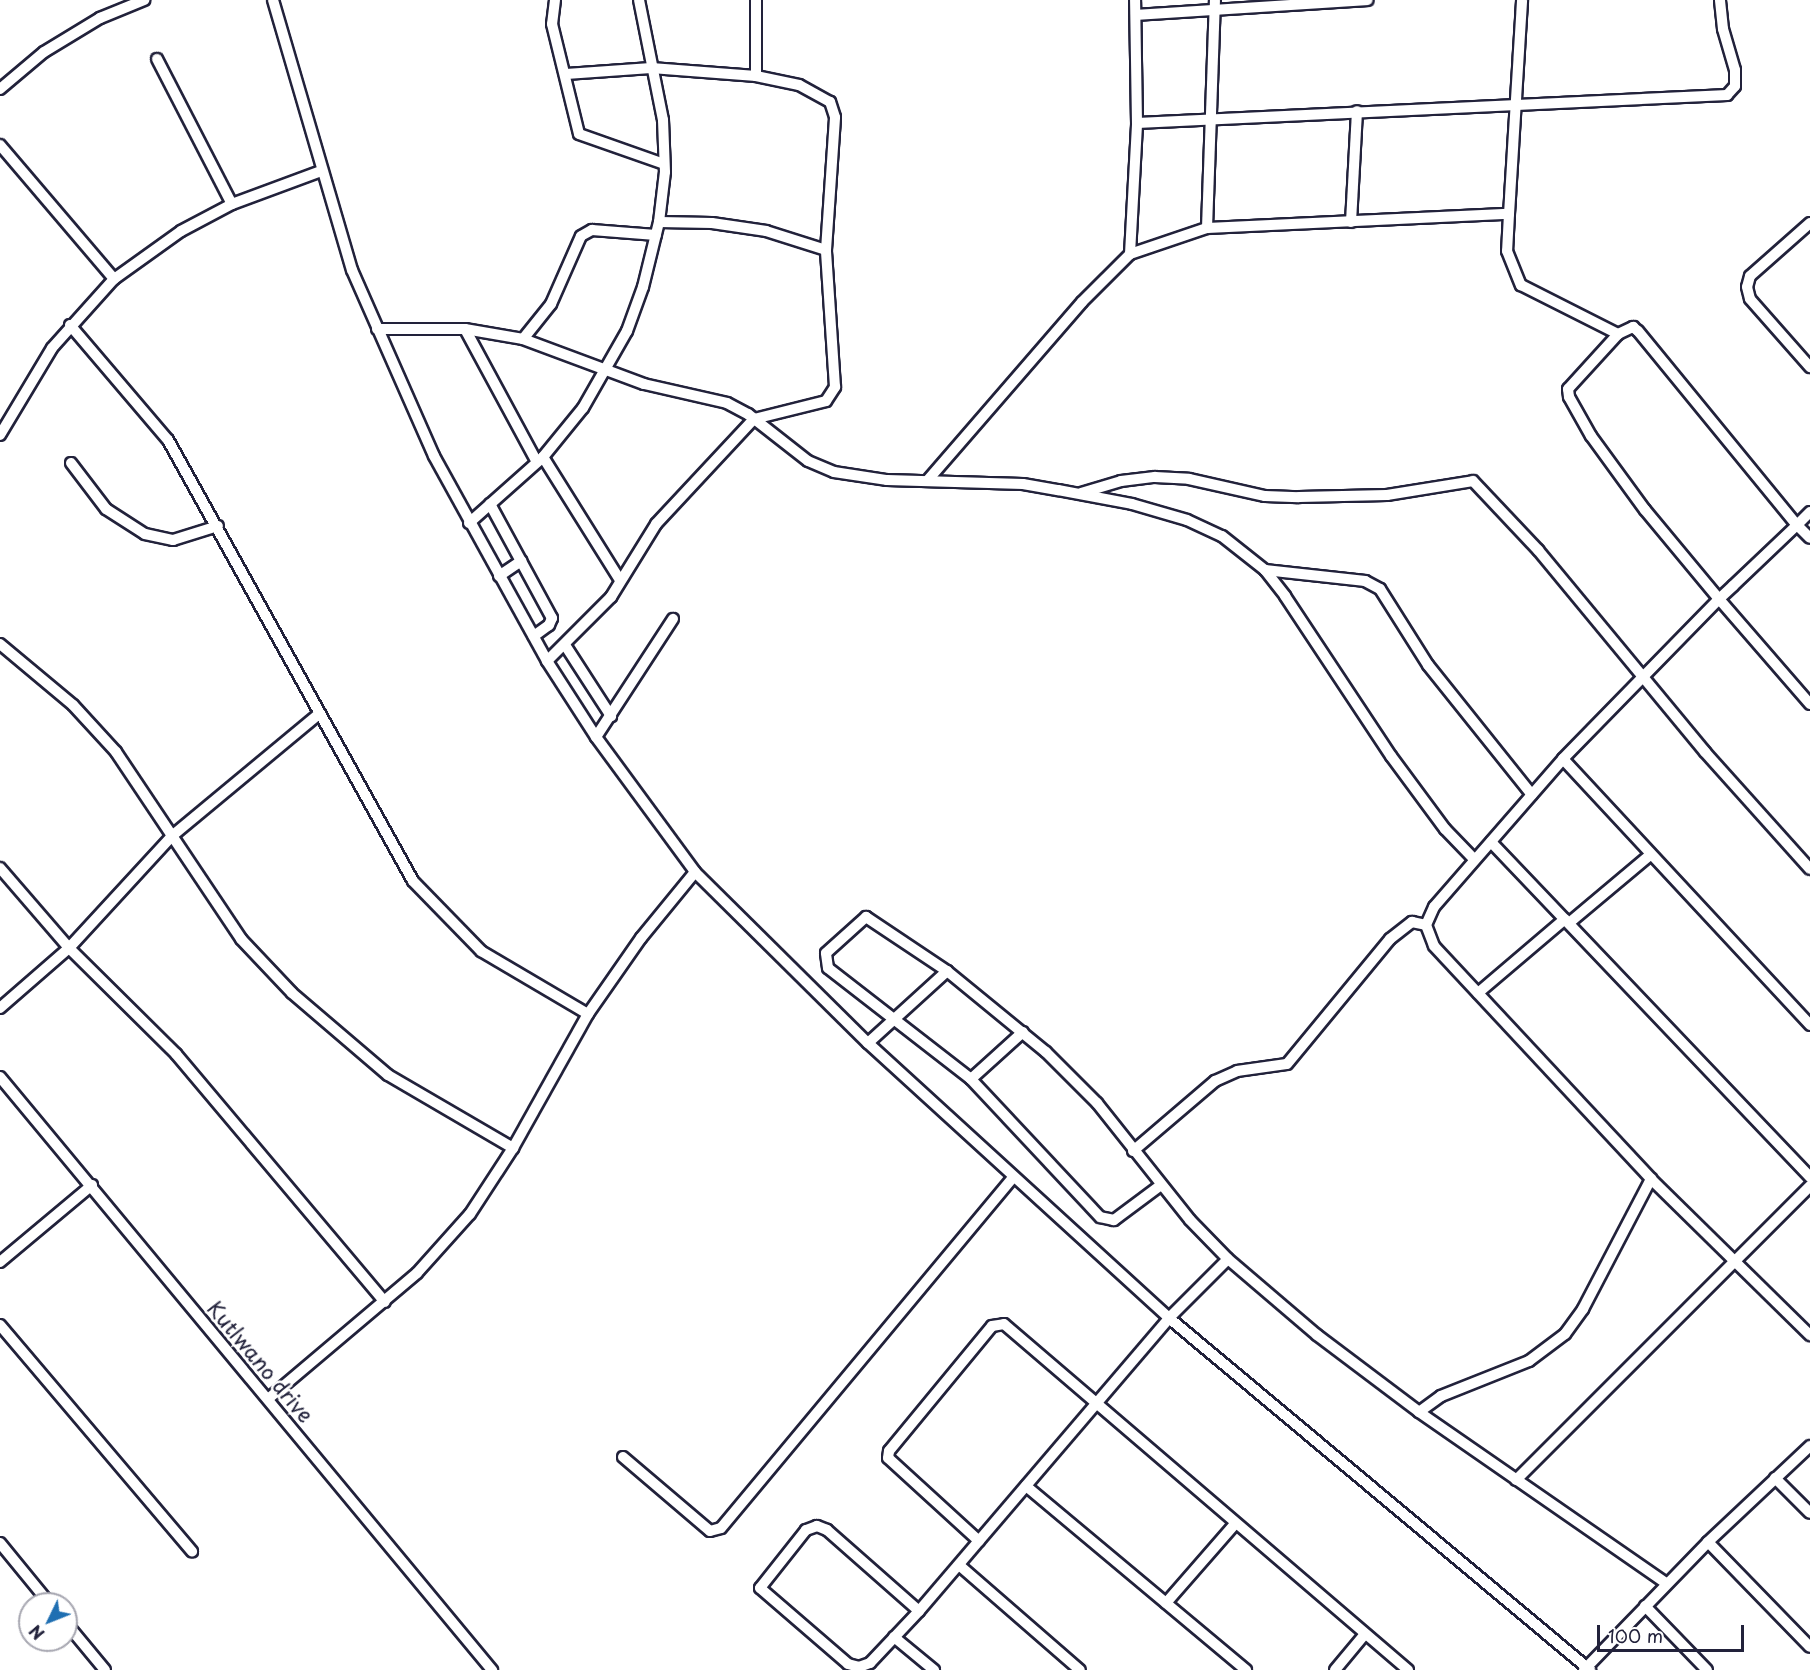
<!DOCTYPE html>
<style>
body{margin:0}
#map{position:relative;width:1810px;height:1670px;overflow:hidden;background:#fff;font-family:"Playpen Sans",sans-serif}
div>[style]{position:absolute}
.roads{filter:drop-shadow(2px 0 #22223b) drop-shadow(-2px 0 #22223b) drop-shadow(0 2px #22223b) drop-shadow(0 -2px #22223b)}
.minor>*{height:10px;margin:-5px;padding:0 5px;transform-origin:5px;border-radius:5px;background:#fff}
span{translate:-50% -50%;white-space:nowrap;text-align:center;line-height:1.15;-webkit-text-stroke:5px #fff;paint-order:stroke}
.street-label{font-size:21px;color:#22223b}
.north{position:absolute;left:18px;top:1592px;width:60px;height:60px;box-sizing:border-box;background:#fff;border:2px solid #a7a7b1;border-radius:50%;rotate:227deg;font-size:16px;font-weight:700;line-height:24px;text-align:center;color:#22223b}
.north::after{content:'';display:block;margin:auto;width:21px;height:27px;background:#1f6fb2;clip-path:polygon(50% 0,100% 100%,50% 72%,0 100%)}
.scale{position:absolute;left:1597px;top:1625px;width:147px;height:27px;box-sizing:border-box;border:3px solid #22223b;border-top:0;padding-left:8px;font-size:18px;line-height:21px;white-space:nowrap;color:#22223b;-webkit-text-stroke:4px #fff;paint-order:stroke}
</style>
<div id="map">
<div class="roads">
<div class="minor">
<div style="left:273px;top:0;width:281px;rotate:73.7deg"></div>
<div style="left:352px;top:270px;width:203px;rotate:66.2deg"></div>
<div style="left:434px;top:456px;width:234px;rotate:61.1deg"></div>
<div style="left:547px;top:661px;width:90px;rotate:57.2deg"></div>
<div style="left:596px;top:737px;width:167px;rotate:53.7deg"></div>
<div style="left:695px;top:872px;width:243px;rotate:44.7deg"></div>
<div style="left:868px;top:1043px;width:408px;rotate:42.4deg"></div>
<div style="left:1169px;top:1318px;width:549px;rotate:39.9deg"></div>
<div style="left:555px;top:0;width:24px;rotate:97deg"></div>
<div style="left:552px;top:24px;width:113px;rotate:76.2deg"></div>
<div style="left:579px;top:134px;width:90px;rotate:19.4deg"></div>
<div style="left:1136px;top:15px;width:232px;rotate:-3.7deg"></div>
<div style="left:157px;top:59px;width:163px;rotate:62.7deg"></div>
<div style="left:756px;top:76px;width:76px;rotate:-90deg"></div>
<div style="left:0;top:89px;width:57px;rotate:-40.1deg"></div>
<div style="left:44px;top:52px;width:66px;rotate:-31.3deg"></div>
<div style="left:100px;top:18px;width:48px;rotate:-22.2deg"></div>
<div style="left:1137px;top:123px;width:591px;rotate:-2.72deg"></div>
<div style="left:1727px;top:95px;width:12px;rotate:-48deg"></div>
<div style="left:1735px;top:86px;width:16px;rotate:-90deg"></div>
<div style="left:1735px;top:70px;width:43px;rotate:-106.3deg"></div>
<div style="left:1723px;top:29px;width:29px;rotate:-96deg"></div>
<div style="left:0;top:145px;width:176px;rotate:49.6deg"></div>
<div style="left:1509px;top:214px;width:37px;rotate:93deg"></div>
<div style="left:1507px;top:251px;width:37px;rotate:68deg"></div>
<div style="left:1521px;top:285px;width:109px;rotate:26.8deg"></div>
<div style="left:659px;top:222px;width:53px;rotate:1.1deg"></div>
<div style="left:712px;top:223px;width:55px;rotate:8.4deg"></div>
<div style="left:766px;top:231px;width:63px;rotate:17.6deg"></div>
<div style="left:1351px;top:222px;width:111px;rotate:-86.9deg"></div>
<div style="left:1810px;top:223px;width:80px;rotate:138.5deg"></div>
<div style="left:1750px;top:276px;width:11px;rotate:105deg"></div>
<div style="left:1747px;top:287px;width:12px;rotate:76deg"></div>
<div style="left:1750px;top:299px;width:91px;rotate:48.6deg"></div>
<div style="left:1207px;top:228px;width:302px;rotate:-2.7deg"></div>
<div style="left:1509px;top:214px;width:214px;rotate:-86.5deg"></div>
<div style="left:1130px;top:254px;width:131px;rotate:-86.9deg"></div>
<div style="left:1137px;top:123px;width:123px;rotate:-90.9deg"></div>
<div style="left:70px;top:325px;width:151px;rotate:49.6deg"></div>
<div style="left:168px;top:440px;width:504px;rotate:60.95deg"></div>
<div style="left:413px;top:881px;width:98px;rotate:45.8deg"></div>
<div style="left:481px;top:951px;width:124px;rotate:30.5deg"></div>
<div style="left:377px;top:329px;width:88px"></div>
<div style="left:465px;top:329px;width:59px;rotate:9.8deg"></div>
<div style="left:523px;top:339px;width:129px;rotate:20.4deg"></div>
<div style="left:644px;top:384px;width:85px;rotate:12.9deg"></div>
<div style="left:727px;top:403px;width:24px;rotate:28deg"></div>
<div style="left:748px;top:414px;width:76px;rotate:38.1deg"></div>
<div style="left:808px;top:461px;width:28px;rotate:23deg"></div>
<div style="left:834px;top:472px;width:54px;rotate:8.6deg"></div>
<div style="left:887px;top:480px;width:136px;rotate:1.7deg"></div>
<div style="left:1023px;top:484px;width:36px;rotate:10deg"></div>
<div style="left:1058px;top:490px;width:75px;rotate:10.7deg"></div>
<div style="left:1132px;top:504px;width:57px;rotate:16.2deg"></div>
<div style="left:1187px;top:520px;width:38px;rotate:25deg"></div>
<div style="left:1222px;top:536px;width:55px;rotate:38.3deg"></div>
<div style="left:1265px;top:570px;width:33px;rotate:52deg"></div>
<div style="left:1285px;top:596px;width:192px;rotate:56.5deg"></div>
<div style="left:1391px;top:756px;width:91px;rotate:53.5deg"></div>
<div style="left:1445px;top:829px;width:42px;rotate:46deg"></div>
<div style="left:465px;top:329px;width:151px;rotate:61.6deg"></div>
<div style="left:523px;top:339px;width:45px;rotate:-51.3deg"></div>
<div style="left:551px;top:304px;width:74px;rotate:-66.2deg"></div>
<div style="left:581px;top:236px;width:13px;rotate:-29deg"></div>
<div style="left:592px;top:230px;width:64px;rotate:4.5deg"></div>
<div style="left:0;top:435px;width:101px;rotate:-59.1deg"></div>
<div style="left:52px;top:348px;width:93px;rotate:-48.1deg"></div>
<div style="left:114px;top:279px;width:82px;rotate:-35.6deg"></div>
<div style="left:181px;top:231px;width:58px;rotate:-27.9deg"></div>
<div style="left:232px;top:204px;width:95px;rotate:-20.3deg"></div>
<div style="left:543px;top:457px;width:145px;rotate:58deg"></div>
<div style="left:71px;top:463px;width:58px;rotate:52.7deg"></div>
<div style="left:106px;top:509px;width:46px;rotate:32.7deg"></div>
<div style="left:145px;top:534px;width:29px;rotate:12deg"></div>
<div style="left:173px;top:540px;width:47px;rotate:-17.3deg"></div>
<div style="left:927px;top:481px;width:237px;rotate:-49.1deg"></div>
<div style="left:1082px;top:302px;width:68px;rotate:-45deg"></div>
<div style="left:1130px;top:254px;width:81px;rotate:-18.7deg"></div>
<div style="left:1207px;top:228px;width:228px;rotate:-88deg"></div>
<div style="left:1081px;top:493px;width:42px;rotate:-16.7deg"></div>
<div style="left:1121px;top:481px;width:34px;rotate:-7deg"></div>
<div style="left:1155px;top:477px;width:34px;rotate:3deg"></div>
<div style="left:1189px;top:479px;width:78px;rotate:12.6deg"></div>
<div style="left:1265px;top:496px;width:34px;rotate:2deg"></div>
<div style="left:1299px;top:497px;width:88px;rotate:-1.3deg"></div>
<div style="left:1387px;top:495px;width:87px;rotate:-9.2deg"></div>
<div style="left:1473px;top:481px;width:95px;rotate:46.7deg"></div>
<div style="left:1538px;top:550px;width:262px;rotate:50.4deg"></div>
<div style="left:1705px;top:752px;width:157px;rotate:48.1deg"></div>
<div style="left:490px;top:504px;width:130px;rotate:61.5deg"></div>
<div style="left:552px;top:618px;width:8px;rotate:113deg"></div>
<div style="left:549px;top:625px;width:19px;rotate:144deg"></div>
<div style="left:1810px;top:512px;width:18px;rotate:135deg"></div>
<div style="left:1797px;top:525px;width:88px;rotate:136.4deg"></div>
<div style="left:1733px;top:586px;width:19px;rotate:137deg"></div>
<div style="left:1719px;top:599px;width:116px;rotate:-129.7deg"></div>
<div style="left:1645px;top:510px;width:92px;rotate:-126.1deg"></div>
<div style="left:1591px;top:436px;width:45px;rotate:-119.4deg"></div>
<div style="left:1569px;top:397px;width:8px;rotate:-97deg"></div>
<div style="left:1568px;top:389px;width:74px;rotate:-47.7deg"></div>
<div style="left:1618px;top:334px;width:17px;rotate:-25deg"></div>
<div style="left:1633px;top:327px;width:6px;rotate:39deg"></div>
<div style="left:1638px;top:331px;width:251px;rotate:50.7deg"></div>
<div style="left:1797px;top:525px;width:18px;rotate:45deg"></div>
<div style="left:469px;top:523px;width:99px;rotate:-41.7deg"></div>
<div style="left:543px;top:457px;width:63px;rotate:-50.8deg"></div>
<div style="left:583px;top:408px;width:89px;rotate:-60.3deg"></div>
<div style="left:627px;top:331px;width:47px;rotate:-70deg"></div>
<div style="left:643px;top:287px;width:67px;rotate:-76.2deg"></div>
<div style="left:659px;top:222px;width:50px;rotate:-83.2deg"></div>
<div style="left:665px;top:172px;width:52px;rotate:-92.2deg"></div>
<div style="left:663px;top:120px;width:122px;rotate:-101.3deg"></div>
<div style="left:1265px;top:570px;width:101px;rotate:6.3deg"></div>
<div style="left:1365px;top:581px;width:17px;rotate:28deg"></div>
<div style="left:1380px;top:589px;width:90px;rotate:57.7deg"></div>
<div style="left:1428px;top:665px;width:166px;rotate:51.3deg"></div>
<div style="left:499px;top:576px;width:27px;rotate:-34deg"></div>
<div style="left:0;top:644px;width:95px;rotate:39.9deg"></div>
<div style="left:73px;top:705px;width:64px;rotate:47.5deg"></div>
<div style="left:116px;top:752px;width:225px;rotate:56.2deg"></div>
<div style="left:241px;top:939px;width:74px;rotate:46.6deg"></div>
<div style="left:292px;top:993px;width:126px;rotate:40.5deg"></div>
<div style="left:388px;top:1075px;width:145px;rotate:30.3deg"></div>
<div style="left:565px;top:645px;width:85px;rotate:57.1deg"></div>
<div style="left:547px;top:661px;width:91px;rotate:-45deg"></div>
<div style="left:611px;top:597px;width:86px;rotate:-58.3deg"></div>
<div style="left:656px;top:524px;width:144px;rotate:-47deg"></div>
<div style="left:754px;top:419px;width:74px;rotate:-14deg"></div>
<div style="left:826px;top:401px;width:17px;rotate:-57deg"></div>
<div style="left:835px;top:387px;width:137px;rotate:-93.8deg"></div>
<div style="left:826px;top:250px;width:133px;rotate:-86.1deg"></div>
<div style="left:835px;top:117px;width:16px;rotate:-108deg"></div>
<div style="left:830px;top:102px;width:35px;rotate:-151deg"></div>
<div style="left:799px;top:85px;width:44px;rotate:-168.2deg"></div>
<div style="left:756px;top:76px;width:105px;rotate:-175.6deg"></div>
<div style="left:651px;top:68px;width:85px;rotate:176deg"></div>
<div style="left:1810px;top:704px;width:139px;rotate:-130.9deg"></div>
<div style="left:1719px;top:599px;width:223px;rotate:134.3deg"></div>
<div style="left:1563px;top:759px;width:196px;rotate:131.1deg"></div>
<div style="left:1434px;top:907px;width:20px;rotate:114deg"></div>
<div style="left:1426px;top:925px;width:22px;rotate:69deg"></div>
<div style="left:1434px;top:946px;width:318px;rotate:47deg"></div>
<div style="left:1651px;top:1179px;width:223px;rotate:44.5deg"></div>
<div style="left:596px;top:737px;width:141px;rotate:-56.9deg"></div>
<div style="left:1563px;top:759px;width:363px;rotate:47.1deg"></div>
<div style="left:1491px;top:842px;width:463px;rotate:46.4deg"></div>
<div style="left:0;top:868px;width:106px;rotate:49.2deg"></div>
<div style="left:69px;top:948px;width:151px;rotate:44.7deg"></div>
<div style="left:176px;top:1054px;width:324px;rotate:49.9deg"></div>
<div style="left:1569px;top:923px;width:106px;rotate:-40deg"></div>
<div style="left:1478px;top:993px;width:114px;rotate:-40.4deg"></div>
<div style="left:0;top:1008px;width:91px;rotate:-41deg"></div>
<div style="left:69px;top:948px;width:152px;rotate:-47.4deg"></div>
<div style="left:172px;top:836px;width:192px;rotate:-39.7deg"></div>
<div style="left:868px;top:1043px;width:107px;rotate:-42.3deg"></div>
<div style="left:0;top:1077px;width:771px;rotate:50.32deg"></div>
<div style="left:971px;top:1079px;width:70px;rotate:-42.1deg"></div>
<div style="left:1133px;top:1151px;width:108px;rotate:-40.5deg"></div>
<div style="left:1215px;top:1081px;width:24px;rotate:-24deg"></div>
<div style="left:1237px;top:1071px;width:50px;rotate:-8deg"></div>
<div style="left:1287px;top:1064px;width:162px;rotate:-50.5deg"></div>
<div style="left:1390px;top:939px;width:28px;rotate:-38deg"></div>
<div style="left:1412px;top:922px;width:14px;rotate:12deg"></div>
<div style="left:1161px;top:1185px;width:59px;rotate:143.3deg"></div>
<div style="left:1114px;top:1220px;width:14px;rotate:-168deg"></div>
<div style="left:1100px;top:1217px;width:189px;rotate:-133.1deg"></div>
<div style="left:971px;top:1079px;width:181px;rotate:-142.2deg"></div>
<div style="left:828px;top:968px;width:15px;rotate:-98deg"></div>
<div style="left:826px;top:953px;width:54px;rotate:-42deg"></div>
<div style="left:866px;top:917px;width:97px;rotate:33.7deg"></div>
<div style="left:947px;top:971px;width:128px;rotate:39.3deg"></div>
<div style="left:1046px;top:1052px;width:72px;rotate:45deg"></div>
<div style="left:1097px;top:1103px;width:149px;rotate:51.5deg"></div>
<div style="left:1190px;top:1220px;width:54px;rotate:45.7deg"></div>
<div style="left:1228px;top:1259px;width:117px;rotate:40.5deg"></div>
<div style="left:1317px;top:1335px;width:128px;rotate:37deg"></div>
<div style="left:1419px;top:1412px;width:300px;rotate:34.7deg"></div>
<div style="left:0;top:1262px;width:120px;rotate:-39.9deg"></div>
<div style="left:0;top:1325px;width:297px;rotate:49.7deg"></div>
<div style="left:268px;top:1399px;width:195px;rotate:-40.2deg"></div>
<div style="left:417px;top:1273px;width:79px;rotate:-48.1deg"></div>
<div style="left:470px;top:1214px;width:79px;rotate:-56.9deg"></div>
<div style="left:513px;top:1148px;width:154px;rotate:-60.8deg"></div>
<div style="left:588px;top:1014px;width:93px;rotate:-55.1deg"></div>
<div style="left:641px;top:938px;width:85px;rotate:-50.7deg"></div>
<div style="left:1419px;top:1412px;width:27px;rotate:-36deg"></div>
<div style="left:1441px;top:1396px;width:95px;rotate:-21.7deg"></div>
<div style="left:1529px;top:1361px;width:45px;rotate:-36.9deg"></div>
<div style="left:1565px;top:1334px;width:31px;rotate:-54deg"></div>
<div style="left:1583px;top:1309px;width:147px;rotate:-62.4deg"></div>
<div style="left:623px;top:1457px;width:114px;rotate:40.4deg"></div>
<div style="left:710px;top:1531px;width:11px;rotate:-15deg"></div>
<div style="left:721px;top:1528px;width:456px;rotate:-50.2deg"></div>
<div style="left:1775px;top:1478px;width:49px;rotate:45deg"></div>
<div style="left:1516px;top:1480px;width:416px;rotate:-45deg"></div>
<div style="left:1026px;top:1486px;width:287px;rotate:39.9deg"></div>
<div style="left:979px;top:1541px;width:123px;rotate:-137.6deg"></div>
<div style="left:888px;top:1458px;width:7px;rotate:-82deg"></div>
<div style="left:889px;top:1451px;width:162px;rotate:-50.5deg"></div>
<div style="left:992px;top:1326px;width:12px;rotate:-9deg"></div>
<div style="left:1004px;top:1324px;width:532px;rotate:40.58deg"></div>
<div style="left:1708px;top:1542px;width:146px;rotate:45.8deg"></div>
<div style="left:0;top:1543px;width:79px;rotate:50.7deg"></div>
<div style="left:959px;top:1565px;width:160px;rotate:41deg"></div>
<div style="left:1166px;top:1603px;width:105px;rotate:-48.9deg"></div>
<div style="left:1645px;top:1606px;width:89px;rotate:45.9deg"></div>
<div style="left:919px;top:1611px;width:123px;rotate:-138.6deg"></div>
<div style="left:827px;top:1530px;width:11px;rotate:-158deg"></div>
<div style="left:817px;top:1526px;width:12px;rotate:160deg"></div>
<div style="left:806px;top:1530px;width:74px;rotate:128.4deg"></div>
<div style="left:760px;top:1588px;width:116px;rotate:40.8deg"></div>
<div style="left:848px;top:1664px;width:11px;rotate:15deg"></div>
<div style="left:859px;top:1667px;width:12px;rotate:-20deg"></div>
<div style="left:870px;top:1663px;width:71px;rotate:-46.7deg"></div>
<div style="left:919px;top:1611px;width:385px;rotate:-49.5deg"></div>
<div style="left:1169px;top:1318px;width:83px;rotate:-45deg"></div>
<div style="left:66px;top:1623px;width:61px;rotate:50.3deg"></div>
<div style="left:894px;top:1637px;width:52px;rotate:39.5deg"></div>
<div style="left:1335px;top:1670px;width:47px;rotate:-50.2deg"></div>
<div style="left:1584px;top:1670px;width:178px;rotate:-45.9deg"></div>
<div style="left:1708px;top:1542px;width:140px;rotate:-43.3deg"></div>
</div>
</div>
<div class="street-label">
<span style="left:261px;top:1361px;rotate:50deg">Kutlwano drive</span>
</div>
<div class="north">N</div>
<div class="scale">100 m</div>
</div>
